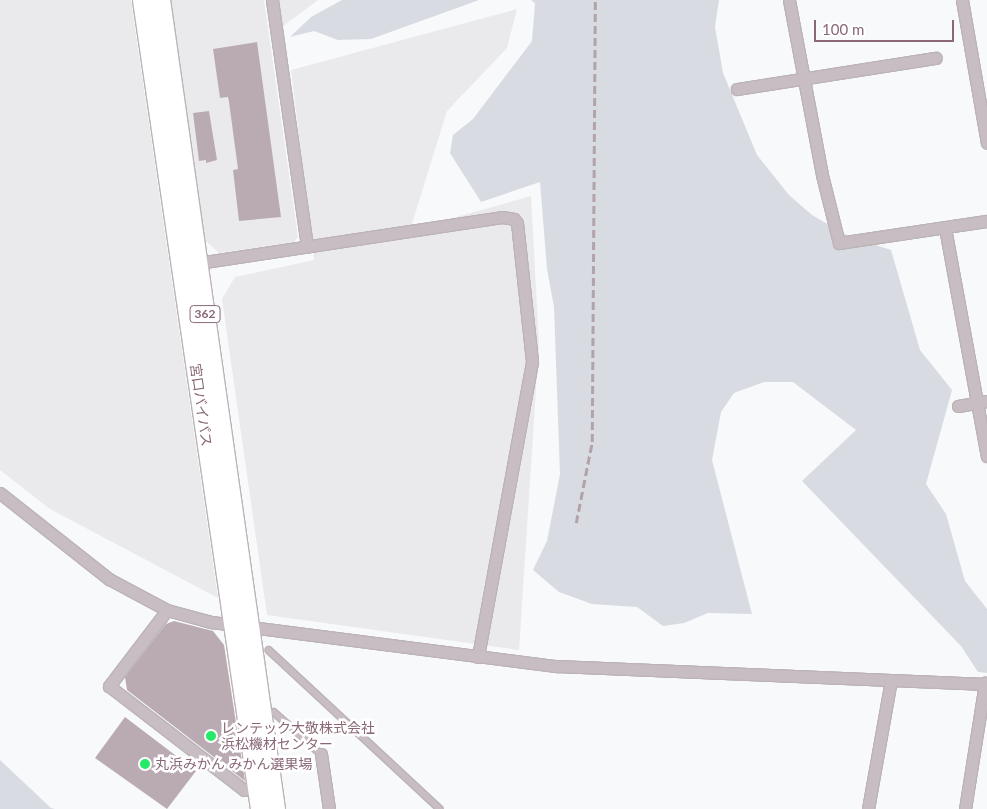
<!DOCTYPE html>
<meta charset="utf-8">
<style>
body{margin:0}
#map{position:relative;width:987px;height:809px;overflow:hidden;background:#f7f9fa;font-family:Lato,"Noto Sans JP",sans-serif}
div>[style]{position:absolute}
.built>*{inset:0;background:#eaeaec}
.green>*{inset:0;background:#d8dbe2}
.building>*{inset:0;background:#baabb3}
.roads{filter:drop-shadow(1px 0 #bcb3b7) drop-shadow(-1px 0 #bcb3b7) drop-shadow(0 1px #bcb3b7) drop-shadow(0 -1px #bcb3b7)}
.lane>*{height:5.5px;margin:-2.75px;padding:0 2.75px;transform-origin:2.75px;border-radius:2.75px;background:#c7bdc2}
.street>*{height:11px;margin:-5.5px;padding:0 5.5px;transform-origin:5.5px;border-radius:5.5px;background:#c7bdc2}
.highway>*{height:20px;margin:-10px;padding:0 10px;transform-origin:10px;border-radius:10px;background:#fff}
.rail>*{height:2.5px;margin-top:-1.25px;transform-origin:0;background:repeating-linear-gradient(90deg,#b1a3a9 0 8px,transparent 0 12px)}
.dots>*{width:14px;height:14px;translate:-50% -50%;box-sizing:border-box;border:2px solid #fff;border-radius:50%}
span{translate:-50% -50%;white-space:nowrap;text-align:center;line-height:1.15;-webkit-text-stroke:5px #fff;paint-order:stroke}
.shield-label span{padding:1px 4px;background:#fff;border:1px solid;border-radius:4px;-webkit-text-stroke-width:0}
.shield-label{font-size:12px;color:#896777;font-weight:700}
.street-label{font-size:14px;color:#896777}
.poi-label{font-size:14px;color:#896777}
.left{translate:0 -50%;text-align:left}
.scale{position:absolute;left:814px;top:20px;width:140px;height:22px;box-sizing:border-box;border:2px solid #896777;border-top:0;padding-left:6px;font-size:15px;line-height:18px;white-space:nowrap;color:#896777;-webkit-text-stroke:4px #fff;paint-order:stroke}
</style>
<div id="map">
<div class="built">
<div style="clip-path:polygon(0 0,131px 0,218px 598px,50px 509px,0 470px)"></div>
<div style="clip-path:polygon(170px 0,264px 0,298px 237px,294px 242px,219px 253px,204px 239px)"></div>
<div style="clip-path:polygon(279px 0,318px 0,283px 26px)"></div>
<div style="clip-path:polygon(517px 9px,507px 48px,447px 111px,410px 230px,531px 196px,539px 343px,519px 650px,267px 615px,222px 299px,235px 277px,314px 260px,291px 70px)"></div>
</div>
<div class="green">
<div style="clip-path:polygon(342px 0,479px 0,371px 39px,338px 40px,314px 31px,290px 37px,311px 17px)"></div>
<div style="clip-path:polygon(531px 0,719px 0,715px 27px,723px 73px,757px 155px,789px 195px,812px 215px,850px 237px,891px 250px,920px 350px,952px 390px,926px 484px,946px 514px,965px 581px,987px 609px,987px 673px,978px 672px,961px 646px,802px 481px,856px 430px,793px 382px,764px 382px,734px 393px,721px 412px,712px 460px,752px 614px,708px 613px,684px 623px,663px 626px,637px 607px,592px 604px,559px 592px,533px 570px,547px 541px,560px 474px,554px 307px,547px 269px,540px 182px,481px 202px,450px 153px,453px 135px,473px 119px,532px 41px,535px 3px)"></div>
<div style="clip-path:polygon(0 760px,51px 808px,55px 809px,0 809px)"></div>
</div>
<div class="building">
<div style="clip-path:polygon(257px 42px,281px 217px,239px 221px,233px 170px,238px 169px,229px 102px,228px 97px,220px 98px,213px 49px)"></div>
<div style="clip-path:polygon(209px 111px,217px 160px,206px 163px,206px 160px,199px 161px,193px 113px)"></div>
<div style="clip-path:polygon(174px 621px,213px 631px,224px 645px,245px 781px,127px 690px,125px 677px,166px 624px)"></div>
<div style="clip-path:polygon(125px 717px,196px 771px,167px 809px,95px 758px)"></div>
</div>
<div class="roads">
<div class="lane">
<div style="left:269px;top:650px;width:233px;rotate:42.9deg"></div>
<div style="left:274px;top:712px;width:63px;rotate:41.8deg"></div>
</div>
<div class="street">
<div style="left:272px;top:0;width:249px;rotate:81.9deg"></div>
<div style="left:789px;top:0;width:178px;rotate:79.3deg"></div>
<div style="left:822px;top:175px;width:70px;rotate:76deg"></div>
<div style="left:839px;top:243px;width:150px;rotate:-8.5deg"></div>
<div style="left:962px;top:0;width:145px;rotate:80.1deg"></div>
<div style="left:737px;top:89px;width:201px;rotate:-8.9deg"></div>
<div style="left:945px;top:228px;width:232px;rotate:79.6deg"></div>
<div style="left:198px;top:263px;width:307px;rotate:-8.6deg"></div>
<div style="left:502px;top:217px;width:12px;rotate:9deg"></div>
<div style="left:514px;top:219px;width:5px;rotate:53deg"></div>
<div style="left:517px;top:223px;width:140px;rotate:83.8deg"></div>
<div style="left:532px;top:362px;width:300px;rotate:100.4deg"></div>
<div style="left:958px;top:406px;width:29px;rotate:-10deg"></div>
<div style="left:0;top:493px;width:139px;rotate:38.3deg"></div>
<div style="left:109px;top:579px;width:66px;rotate:28.1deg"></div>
<div style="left:167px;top:610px;width:46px;rotate:15.3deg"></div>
<div style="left:211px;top:622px;width:348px;rotate:7.3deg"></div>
<div style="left:556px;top:666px;width:431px;rotate:2.4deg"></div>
<div style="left:167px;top:610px;width:96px;rotate:127.3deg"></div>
<div style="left:109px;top:686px;width:170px;rotate:37.6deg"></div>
<div style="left:244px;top:790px;width:14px;rotate:-4deg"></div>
<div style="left:321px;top:754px;width:56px;rotate:81.7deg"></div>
<div style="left:868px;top:809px;width:131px;rotate:-79.9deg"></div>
<div style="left:965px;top:809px;width:128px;rotate:-81deg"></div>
</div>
<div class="highway">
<div style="left:143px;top:0;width:818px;rotate:81.7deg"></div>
<div style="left:160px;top:0;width:817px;rotate:81.91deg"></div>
</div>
</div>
<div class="rail">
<div style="left:576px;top:523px;width:83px;rotate:-78.8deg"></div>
<div style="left:592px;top:442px;width:442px;rotate:-89.6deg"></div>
</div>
<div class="dots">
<div style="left:211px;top:736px;background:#26ea67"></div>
<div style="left:145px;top:764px;background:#26ea67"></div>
</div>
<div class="shield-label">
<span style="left:205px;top:314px">362</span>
</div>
<div class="street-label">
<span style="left:201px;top:405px;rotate:82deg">宮口バイパス</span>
</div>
<div class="poi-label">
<span class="left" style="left:221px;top:736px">レンテック大敬株式会社<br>浜松機材センター</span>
<span class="left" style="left:155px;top:764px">丸浜みかん みかん選果場</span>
</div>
<div class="scale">100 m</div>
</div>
